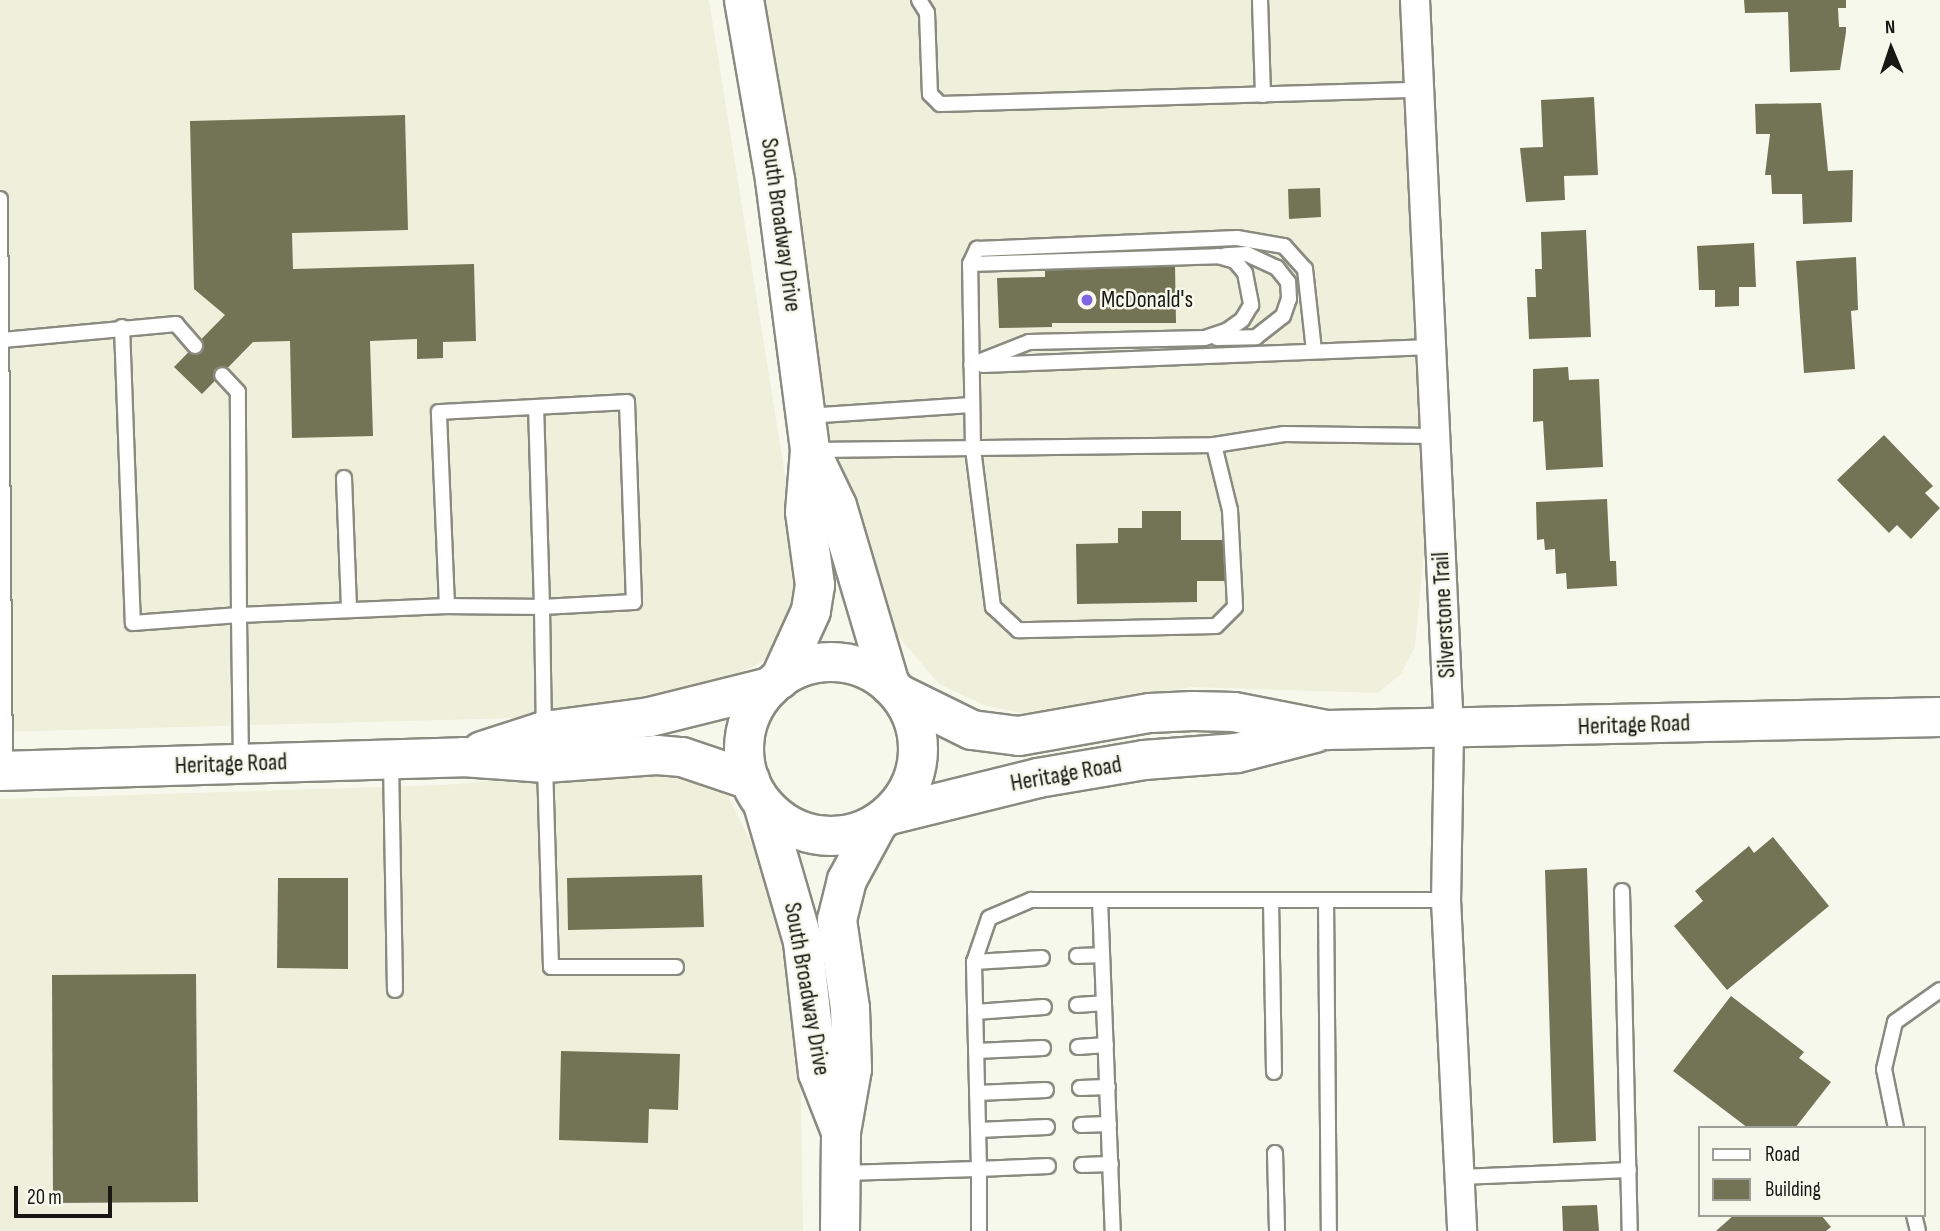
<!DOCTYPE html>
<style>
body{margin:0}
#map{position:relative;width:1940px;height:1231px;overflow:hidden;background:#f7f8ec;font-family:"Sofia Sans Condensed",sans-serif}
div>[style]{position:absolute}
.built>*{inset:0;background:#eef0dc}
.building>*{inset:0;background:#727455}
.roads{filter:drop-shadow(2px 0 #8a8b80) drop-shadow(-2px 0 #8a8b80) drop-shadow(0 2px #8a8b80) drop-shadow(0 -2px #8a8b80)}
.lane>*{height:14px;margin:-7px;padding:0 7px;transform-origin:7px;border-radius:7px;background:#fff}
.street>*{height:28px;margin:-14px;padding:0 14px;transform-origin:14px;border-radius:14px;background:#fff}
.secondary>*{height:38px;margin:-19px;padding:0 19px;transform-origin:19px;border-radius:19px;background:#fff}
.secondary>.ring{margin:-19px;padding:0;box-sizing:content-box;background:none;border:38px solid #fff;border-radius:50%}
.dots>*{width:19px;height:19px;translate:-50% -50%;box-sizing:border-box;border:4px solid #f7f8ec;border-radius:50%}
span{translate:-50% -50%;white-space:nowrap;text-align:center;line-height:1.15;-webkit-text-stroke:5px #f7f8ec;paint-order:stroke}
.street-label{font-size:24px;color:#171713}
.poi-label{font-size:24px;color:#171713}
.left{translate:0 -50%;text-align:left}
.legend{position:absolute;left:1698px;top:1126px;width:228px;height:91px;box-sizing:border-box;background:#f7f8ec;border:2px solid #9d9e95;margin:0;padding:9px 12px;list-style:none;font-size:21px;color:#171713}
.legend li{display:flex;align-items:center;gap:14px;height:35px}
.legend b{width:35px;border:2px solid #9d9e95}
.north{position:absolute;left:1856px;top:14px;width:70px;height:70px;-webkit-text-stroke:5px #f7f8ec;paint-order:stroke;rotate:358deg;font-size:19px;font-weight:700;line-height:28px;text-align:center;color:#171713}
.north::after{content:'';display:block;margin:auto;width:24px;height:32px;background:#171713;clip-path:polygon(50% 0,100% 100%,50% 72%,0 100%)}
.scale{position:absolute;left:14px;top:1186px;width:98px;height:32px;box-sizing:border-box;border:4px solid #171713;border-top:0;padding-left:9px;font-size:21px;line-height:24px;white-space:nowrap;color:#171713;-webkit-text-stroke:5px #f7f8ec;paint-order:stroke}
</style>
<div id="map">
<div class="built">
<div style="clip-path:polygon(0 0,709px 0,789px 500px,798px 601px,771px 657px,734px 676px,629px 703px,515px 718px,0 732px)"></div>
<div style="clip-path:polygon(744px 0,1415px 0,1435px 436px,1415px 647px,1401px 674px,1378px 693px,1192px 687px,1023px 713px,986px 706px,939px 684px,893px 630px,810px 450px)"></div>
<div style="clip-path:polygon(618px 770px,670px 771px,709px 784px,728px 796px,764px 868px,800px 1019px,803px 1231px,0 1231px,0 799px,443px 785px)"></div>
</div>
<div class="building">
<div style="clip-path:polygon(1744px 0,1846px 0,1846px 8px,1838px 8px,1839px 27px,1846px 27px,1846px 32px,1840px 70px,1790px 72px,1788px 12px,1745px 13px)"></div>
<div style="clip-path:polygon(1594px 97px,1598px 175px,1564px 176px,1565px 200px,1526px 202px,1520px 148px,1543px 147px,1541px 100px)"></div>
<div style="clip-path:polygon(1821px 103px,1828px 171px,1853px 170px,1852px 222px,1803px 224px,1802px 194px,1772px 194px,1771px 175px,1765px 175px,1770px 134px,1756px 134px,1755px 104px)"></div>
<div style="clip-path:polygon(405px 115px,408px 230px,292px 233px,293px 269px,474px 264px,476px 341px,443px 342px,443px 358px,417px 359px,417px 339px,370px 341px,373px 436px,292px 438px,290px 341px,253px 342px,202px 394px,174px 367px,225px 315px,194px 289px,190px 121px)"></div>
<div style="clip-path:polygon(1320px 188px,1321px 217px,1289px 219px,1288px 189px)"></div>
<div style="clip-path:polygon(1586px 230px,1591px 337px,1529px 339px,1527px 297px,1536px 297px,1535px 269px,1542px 269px,1541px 232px)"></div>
<div style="clip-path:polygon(1754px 243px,1756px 287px,1739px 287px,1739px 306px,1715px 307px,1715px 290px,1699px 290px,1697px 246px)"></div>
<div style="clip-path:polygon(1856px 257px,1858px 310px,1851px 311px,1855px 369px,1804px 373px,1796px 261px)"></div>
<div style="clip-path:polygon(1175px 265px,1176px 323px,1052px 323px,1052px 327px,999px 328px,997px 278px,1045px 277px,1045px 269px)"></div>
<div style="clip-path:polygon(1568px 367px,1569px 380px,1599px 379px,1603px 467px,1546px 470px,1543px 421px,1533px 422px,1533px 369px)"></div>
<div style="clip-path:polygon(1884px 435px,1933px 486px,1925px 493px,1940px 508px,1911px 539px,1897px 525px,1889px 533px,1837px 480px)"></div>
<div style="clip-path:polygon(1607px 499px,1610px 561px,1616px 561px,1617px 586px,1567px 589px,1566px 573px,1556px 574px,1555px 549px,1545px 550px,1544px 539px,1537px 540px,1536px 502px)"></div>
<div style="clip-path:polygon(1142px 511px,1181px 511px,1181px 540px,1240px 540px,1241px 581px,1197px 581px,1197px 602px,1077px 604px,1076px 544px,1118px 543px,1118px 528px,1142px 528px)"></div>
<div style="clip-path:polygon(1773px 837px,1829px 906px,1727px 990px,1674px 926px,1703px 901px,1695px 891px,1749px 846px,1754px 853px)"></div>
<div style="clip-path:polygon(1587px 868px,1596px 1141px,1553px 1143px,1545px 870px)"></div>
<div style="clip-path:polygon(702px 875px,704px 927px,568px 930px,567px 878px)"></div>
<div style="clip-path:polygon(278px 878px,348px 878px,348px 969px,277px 968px)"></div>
<div style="clip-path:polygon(196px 974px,198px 1202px,53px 1203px,52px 975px)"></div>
<div style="clip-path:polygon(1731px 996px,1804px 1052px,1799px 1058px,1831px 1082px,1795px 1128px,1748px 1128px,1673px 1071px)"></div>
<div style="clip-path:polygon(561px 1051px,680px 1054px,678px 1110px,649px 1109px,648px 1143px,559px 1140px)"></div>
<div style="clip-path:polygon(1597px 1205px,1599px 1231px,1563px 1231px,1562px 1206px)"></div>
<div style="clip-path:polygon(1734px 1215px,1821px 1215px,1831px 1227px,1826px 1231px,1716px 1231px)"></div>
</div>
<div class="roads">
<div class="lane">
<div style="left:919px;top:0;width:15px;rotate:58deg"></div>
<div style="left:927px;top:13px;width:81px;rotate:87.9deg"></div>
<div style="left:930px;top:94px;width:14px;rotate:45deg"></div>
<div style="left:940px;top:104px;width:479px;rotate:-1.7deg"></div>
<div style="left:1260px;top:0;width:95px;rotate:88.2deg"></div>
<div style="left:0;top:199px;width:570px;rotate:89.5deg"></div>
<div style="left:970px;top:264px;width:248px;rotate:-1.8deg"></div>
<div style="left:1218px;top:256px;width:18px;rotate:16deg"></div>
<div style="left:1235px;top:261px;width:16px;rotate:50deg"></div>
<div style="left:1245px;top:273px;width:33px;rotate:79deg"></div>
<div style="left:1251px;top:305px;width:17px;rotate:121deg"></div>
<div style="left:1242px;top:320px;width:19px;rotate:145deg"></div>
<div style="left:1226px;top:331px;width:22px;rotate:162deg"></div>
<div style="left:1205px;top:338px;width:176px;rotate:178.7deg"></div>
<div style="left:1029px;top:342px;width:62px;rotate:158.4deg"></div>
<div style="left:122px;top:327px;width:296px;rotate:87.9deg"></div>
<div style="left:133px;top:623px;width:106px;rotate:-4.3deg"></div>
<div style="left:239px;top:615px;width:223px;rotate:-90.3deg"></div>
<div style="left:238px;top:392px;width:23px;rotate:-133deg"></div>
<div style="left:1217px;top:338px;width:39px;rotate:-1deg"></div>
<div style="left:1256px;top:337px;width:34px;rotate:-38deg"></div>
<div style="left:1283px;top:316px;width:18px;rotate:-71deg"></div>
<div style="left:1289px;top:299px;width:17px;rotate:-93deg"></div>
<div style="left:1288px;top:282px;width:18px;rotate:-128deg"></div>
<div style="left:1277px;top:268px;width:33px;rotate:-155deg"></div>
<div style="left:1247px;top:254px;width:22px;rotate:177deg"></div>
<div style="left:3px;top:340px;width:174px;rotate:-5.3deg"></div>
<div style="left:176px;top:324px;width:29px;rotate:49deg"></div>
<div style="left:983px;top:365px;width:448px;rotate:-2.3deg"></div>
<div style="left:806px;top:416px;width:166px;rotate:-3.8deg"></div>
<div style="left:1214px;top:445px;width:67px;rotate:76.2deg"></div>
<div style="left:1230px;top:510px;width:97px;rotate:87deg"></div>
<div style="left:1235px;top:607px;width:27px;rotate:135deg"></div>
<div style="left:1216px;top:626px;width:198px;rotate:178.8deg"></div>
<div style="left:1018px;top:630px;width:34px;rotate:-137deg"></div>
<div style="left:993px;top:607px;width:160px;rotate:-97.2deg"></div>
<div style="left:973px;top:448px;width:184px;rotate:-90.9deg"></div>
<div style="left:970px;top:264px;width:17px;rotate:-65deg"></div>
<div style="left:977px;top:249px;width:260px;rotate:-2.4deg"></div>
<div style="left:1237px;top:238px;width:48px;rotate:9.7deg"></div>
<div style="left:1284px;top:246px;width:31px;rotate:48deg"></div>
<div style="left:1305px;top:269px;width:81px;rotate:83.7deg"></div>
<div style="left:815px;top:450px;width:399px;rotate:-0.7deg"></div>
<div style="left:1214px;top:445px;width:71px;rotate:-8.9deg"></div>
<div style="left:1284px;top:434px;width:151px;rotate:0.8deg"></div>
<div style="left:344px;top:478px;width:131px;rotate:87.8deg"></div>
<div style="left:447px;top:606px;width:194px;rotate:-92.4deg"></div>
<div style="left:439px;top:412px;width:188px;rotate:-3deg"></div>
<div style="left:627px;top:402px;width:200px;rotate:88deg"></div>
<div style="left:634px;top:602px;width:92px;rotate:176.9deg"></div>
<div style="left:542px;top:607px;width:199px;rotate:-91.7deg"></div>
<div style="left:241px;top:761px;width:146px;rotate:-90.8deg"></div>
<div style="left:239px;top:615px;width:208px;rotate:-2.5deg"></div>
<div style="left:447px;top:606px;width:95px;rotate:0.6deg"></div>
<div style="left:542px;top:607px;width:122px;rotate:89.1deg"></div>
<div style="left:391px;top:761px;width:229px;rotate:89deg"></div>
<div style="left:545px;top:765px;width:202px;rotate:88.3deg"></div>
<div style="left:551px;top:967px;width:125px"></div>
<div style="left:1622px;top:891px;width:340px;rotate:88.7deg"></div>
<div style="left:1100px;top:900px;width:331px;rotate:87.8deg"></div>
<div style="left:1271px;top:900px;width:172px;rotate:89deg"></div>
<div style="left:1326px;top:900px;width:331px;rotate:89.5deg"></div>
<div style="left:1077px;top:956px;width:25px;rotate:-2deg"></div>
<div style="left:974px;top:962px;width:68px;rotate:-3.4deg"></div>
<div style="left:1077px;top:1005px;width:27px;rotate:-4deg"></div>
<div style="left:975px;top:1012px;width:69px;rotate:-4.1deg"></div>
<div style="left:1078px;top:1047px;width:28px;rotate:-4deg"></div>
<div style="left:976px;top:1051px;width:67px;rotate:-2.6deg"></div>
<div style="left:1080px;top:1088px;width:28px;rotate:-2deg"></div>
<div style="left:977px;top:1093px;width:69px;rotate:-2.5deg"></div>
<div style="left:1081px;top:1125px;width:28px;rotate:-2deg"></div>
<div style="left:1896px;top:1128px;width:60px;rotate:-101.5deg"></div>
<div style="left:1884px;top:1069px;width:48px;rotate:-76.8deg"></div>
<div style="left:1895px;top:1022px;width:55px;rotate:-35.4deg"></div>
<div style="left:978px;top:1130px;width:69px;rotate:-2.5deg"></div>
<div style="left:1275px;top:1153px;width:78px;rotate:88.5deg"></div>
<div style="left:1082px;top:1165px;width:29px;rotate:-2deg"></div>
<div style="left:842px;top:1173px;width:137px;rotate:-1.7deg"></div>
<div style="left:979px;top:1169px;width:207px;rotate:-91.4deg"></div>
<div style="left:974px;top:962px;width:46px;rotate:-71.2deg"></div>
<div style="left:989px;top:918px;width:46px;rotate:-23.2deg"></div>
<div style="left:1031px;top:900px;width:415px"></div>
<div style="left:1461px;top:1177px;width:168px;rotate:-2.4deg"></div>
<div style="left:1914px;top:1215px;width:16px;rotate:76deg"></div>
<div style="left:979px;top:1231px;width:62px;rotate:-90deg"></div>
<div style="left:979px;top:1169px;width:69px;rotate:-2.5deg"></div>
</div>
<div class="street">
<div style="left:1415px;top:0;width:732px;rotate:87.34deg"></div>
<div style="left:1449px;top:731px;width:169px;rotate:91deg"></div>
<div style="left:1446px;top:900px;width:331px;rotate:87.2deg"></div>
</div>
<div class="secondary">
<div style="left:744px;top:0;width:183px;rotate:80.2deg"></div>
<div style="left:775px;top:180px;width:272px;rotate:82.6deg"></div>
<div style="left:810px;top:450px;width:62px;rotate:94.6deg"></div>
<div style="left:805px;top:512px;width:74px;rotate:82.2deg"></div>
<div style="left:815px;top:585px;width:26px;rotate:99deg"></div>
<div style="left:811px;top:611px;width:75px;rotate:114.5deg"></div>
<div style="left:811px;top:452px;width:60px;rotate:64.3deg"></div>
<div style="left:837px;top:506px;width:187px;rotate:73.5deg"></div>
<div class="ring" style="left:744px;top:662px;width:136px;height:136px"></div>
<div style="left:899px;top:694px;width:81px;rotate:26.3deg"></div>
<div style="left:972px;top:730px;width:47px;rotate:7.3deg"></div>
<div style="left:1019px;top:736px;width:133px;rotate:-10deg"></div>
<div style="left:1150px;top:713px;width:43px;rotate:-2.7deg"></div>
<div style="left:1193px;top:711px;width:41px;rotate:1.4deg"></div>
<div style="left:1234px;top:712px;width:95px;rotate:11deg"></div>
<div style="left:1327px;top:730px;width:613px;rotate:-1.21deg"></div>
<div style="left:482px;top:751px;width:65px;rotate:-17.9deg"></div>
<div style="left:544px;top:731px;width:107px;rotate:-7.5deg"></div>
<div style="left:650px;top:717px;width:124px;rotate:-14deg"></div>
<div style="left:0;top:771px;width:463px;rotate:-1.7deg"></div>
<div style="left:463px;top:757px;width:82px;rotate:4.2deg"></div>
<div style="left:545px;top:763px;width:112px;rotate:-4.1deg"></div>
<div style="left:657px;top:755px;width:25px;rotate:5deg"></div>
<div style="left:682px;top:757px;width:72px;rotate:18.7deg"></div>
<div style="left:763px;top:804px;width:144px;rotate:73.8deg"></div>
<div style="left:803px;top:942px;width:132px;rotate:83.5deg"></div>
<div style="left:818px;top:1073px;width:63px;rotate:68.7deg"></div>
<div style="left:889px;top:815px;width:154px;rotate:-13.9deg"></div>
<div style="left:1038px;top:778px;width:108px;rotate:-9.6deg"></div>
<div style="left:1144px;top:760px;width:93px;rotate:-4.3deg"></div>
<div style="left:1237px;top:753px;width:81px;rotate:-14.4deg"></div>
<div style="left:840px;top:1231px;width:99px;rotate:-89.4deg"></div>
<div style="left:841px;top:1132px;width:64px;rotate:-80.1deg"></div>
<div style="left:852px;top:1069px;width:61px;rotate:-91.9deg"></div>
<div style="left:850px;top:1008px;width:89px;rotate:-98.4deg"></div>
<div style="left:837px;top:920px;width:41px;rotate:-76deg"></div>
<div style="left:847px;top:880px;width:65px;rotate:-61.5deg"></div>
</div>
</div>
<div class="dots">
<div style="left:1087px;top:300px;background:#7c66e1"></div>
</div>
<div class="street-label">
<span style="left:781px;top:225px;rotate:82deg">South Broadway Drive</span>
<span style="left:1444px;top:615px;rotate:-93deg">Silverstone Trail</span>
<span style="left:1634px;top:725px;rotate:-2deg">Heritage Road</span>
<span style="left:231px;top:764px;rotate:-2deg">Heritage Road</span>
<span style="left:1066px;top:774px;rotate:-10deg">Heritage Road</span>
<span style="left:807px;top:989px;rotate:80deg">South Broadway Drive</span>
</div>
<div class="poi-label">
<span class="left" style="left:1101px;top:300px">McDonald's</span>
</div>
<ul class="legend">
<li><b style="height:9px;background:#fff"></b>Road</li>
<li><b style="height:19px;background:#727455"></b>Building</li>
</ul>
<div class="north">N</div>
<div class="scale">20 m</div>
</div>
